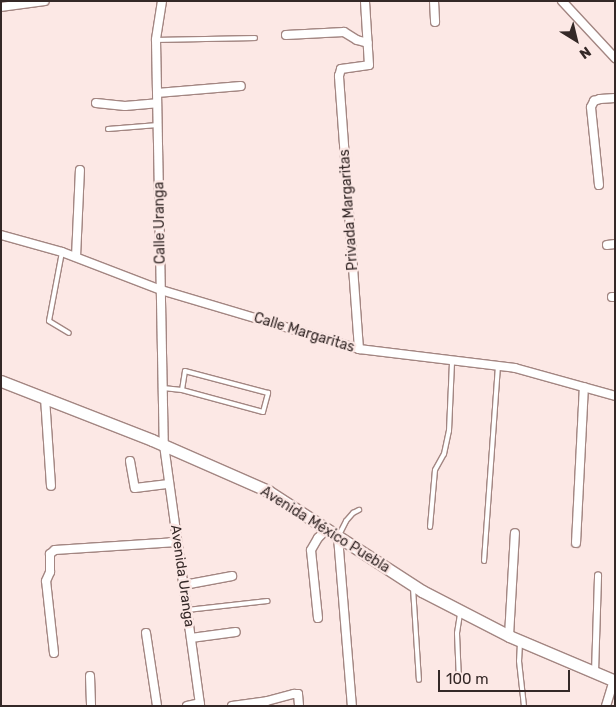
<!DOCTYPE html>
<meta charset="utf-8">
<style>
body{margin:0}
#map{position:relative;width:616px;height:707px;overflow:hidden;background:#fce8e5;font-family:Rubik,sans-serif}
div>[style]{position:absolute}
.roads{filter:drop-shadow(1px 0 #a38682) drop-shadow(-1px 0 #a38682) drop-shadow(0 1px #a38682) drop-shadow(0 -1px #a38682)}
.service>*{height:4px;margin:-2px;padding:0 2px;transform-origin:2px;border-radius:2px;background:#fff}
.pedestrian>*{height:5.5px;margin:-2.75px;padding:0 2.75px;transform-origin:2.75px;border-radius:2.75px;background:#fff}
.minor>*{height:8px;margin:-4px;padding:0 4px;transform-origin:4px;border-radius:4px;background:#fff}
.secondary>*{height:11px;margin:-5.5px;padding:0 5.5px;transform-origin:5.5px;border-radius:5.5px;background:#fff}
span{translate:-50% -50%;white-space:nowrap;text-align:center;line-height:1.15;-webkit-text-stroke:5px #fce8e5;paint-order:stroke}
.street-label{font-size:14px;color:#342827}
.frame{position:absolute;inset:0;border:2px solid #342827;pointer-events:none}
.north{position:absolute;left:551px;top:15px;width:50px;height:50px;-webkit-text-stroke:4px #fce8e5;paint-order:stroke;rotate:144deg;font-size:14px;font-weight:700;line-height:20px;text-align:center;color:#342827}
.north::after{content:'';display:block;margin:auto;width:18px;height:22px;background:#342827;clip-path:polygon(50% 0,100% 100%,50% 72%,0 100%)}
.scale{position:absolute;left:438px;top:670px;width:132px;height:22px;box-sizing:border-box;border:2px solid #342827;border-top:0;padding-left:6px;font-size:15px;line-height:18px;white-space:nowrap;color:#342827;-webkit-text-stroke:4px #fce8e5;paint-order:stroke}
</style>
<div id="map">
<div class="roads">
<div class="service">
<div style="left:156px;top:40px;width:99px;rotate:-1.2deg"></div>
<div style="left:108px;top:129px;width:50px;rotate:-4.6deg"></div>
<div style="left:62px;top:252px;width:70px;rotate:100.7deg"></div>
<div style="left:49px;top:321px;width:23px;rotate:31deg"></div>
<div style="left:163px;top:388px;width:19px;rotate:6deg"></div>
<div style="left:182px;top:390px;width:84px;rotate:15.2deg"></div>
<div style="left:263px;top:412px;width:20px;rotate:-75deg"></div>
<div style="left:268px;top:393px;width:86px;rotate:-165.2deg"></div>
<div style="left:185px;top:371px;width:19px;rotate:99deg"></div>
<div style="left:430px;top:527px;width:57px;rotate:-85deg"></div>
<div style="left:435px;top:470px;width:18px;rotate:-61deg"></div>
<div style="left:444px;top:454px;width:24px;rotate:-78deg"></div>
<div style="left:449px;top:431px;width:70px;rotate:-87.5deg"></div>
<div style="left:339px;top:535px;width:16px;rotate:-63deg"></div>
<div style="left:346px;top:521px;width:11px;rotate:-49deg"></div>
<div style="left:353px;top:513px;width:7px;rotate:-27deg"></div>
<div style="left:484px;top:561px;width:196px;rotate:-85.9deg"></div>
<div style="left:413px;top:588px;width:92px;rotate:86.3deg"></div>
<div style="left:187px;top:610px;width:81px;rotate:-6.3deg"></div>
<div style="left:520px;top:643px;width:18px;rotate:93deg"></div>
<div style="left:519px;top:661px;width:45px;rotate:83.7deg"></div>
<div style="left:459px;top:681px;width:48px;rotate:-92.4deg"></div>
<div style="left:457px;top:633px;width:20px;rotate:-81deg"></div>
</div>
<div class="pedestrian">
<div style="left:595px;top:673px;width:97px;rotate:-88.2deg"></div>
</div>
<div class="minor">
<div style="left:162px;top:1px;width:39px;rotate:99deg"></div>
<div style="left:156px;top:40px;width:405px;rotate:88.9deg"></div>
<div style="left:164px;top:445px;width:263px;rotate:82.1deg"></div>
<div style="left:434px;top:1px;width:21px;rotate:87deg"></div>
<div style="left:562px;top:1px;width:78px;rotate:47.1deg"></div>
<div style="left:1px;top:7px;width:44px;rotate:-7.8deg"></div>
<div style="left:286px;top:35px;width:58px;rotate:-3deg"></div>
<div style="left:344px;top:32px;width:15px;rotate:32deg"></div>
<div style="left:357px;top:40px;width:11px;rotate:15deg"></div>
<div style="left:157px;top:93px;width:84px;rotate:-4.8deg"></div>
<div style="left:96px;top:103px;width:29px;rotate:6deg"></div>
<div style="left:125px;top:106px;width:32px;rotate:-5deg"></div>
<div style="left:599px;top:185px;width:78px;rotate:-95.9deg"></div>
<div style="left:591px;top:107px;width:7px;rotate:-63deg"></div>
<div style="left:594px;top:101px;width:6px;rotate:-18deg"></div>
<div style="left:600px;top:99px;width:15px;rotate:-4deg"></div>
<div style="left:1px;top:235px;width:63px;rotate:15.6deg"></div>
<div style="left:62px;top:252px;width:106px;rotate:21deg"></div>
<div style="left:161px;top:290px;width:207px;rotate:16.6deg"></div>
<div style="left:359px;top:349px;width:157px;rotate:6.9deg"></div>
<div style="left:515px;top:368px;width:104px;rotate:15.6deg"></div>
<div style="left:607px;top:245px;width:8px;rotate:-7deg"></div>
<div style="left:76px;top:257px;width:87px;rotate:-87.4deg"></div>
<div style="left:612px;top:297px;width:3px"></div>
<div style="left:359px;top:349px;width:274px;rotate:-94.2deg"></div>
<div style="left:339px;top:76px;width:7px;rotate:-74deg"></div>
<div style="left:341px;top:69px;width:28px;rotate:-8deg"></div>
<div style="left:369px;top:65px;width:64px;rotate:-93.6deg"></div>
<div style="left:45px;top:398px;width:88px;rotate:86.1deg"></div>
<div style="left:130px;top:461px;width:27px;rotate:80deg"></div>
<div style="left:135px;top:488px;width:34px;rotate:-7deg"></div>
<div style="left:338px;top:537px;width:170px;rotate:85.3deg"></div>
<div style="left:576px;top:543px;width:156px;rotate:-87.1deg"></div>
<div style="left:184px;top:585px;width:49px;rotate:-10.6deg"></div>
<div style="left:318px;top:618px;width:68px;rotate:-95.9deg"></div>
<div style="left:311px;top:550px;width:14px;rotate:-60deg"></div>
<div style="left:318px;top:538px;width:13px;rotate:-45deg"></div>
<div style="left:146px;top:633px;width:74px;rotate:81.4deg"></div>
<div style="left:509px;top:636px;width:103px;rotate:-86.7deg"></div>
<div style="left:191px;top:638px;width:45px;rotate:-7.6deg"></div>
<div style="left:54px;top:653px;width:72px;rotate:-96.3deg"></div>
<div style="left:46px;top:581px;width:10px;rotate:-66deg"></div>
<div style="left:50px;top:572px;width:18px;rotate:-90deg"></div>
<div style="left:50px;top:554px;width:6px;rotate:-39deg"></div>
<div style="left:55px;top:550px;width:122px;rotate:-3.8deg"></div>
<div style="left:90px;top:676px;width:30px;rotate:88deg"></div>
<div style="left:187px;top:706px;width:13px;rotate:-13deg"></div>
<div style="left:232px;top:706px;width:35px;rotate:-8deg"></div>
<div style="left:267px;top:701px;width:28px;rotate:-15deg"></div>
<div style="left:294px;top:694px;width:4px"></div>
<div style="left:298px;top:694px;width:12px;rotate:85deg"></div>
<div style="left:606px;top:706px;width:27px;rotate:-73deg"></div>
</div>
<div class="secondary">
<div style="left:1px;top:381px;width:162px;rotate:21.3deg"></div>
<div style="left:152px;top:440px;width:127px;rotate:23.7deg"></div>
<div style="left:268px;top:491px;width:184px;rotate:33deg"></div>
<div style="left:422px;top:591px;width:98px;rotate:27.3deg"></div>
<div style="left:509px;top:636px;width:115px;rotate:23deg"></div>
</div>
</div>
<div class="street-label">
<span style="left:349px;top:210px;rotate:-94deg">Privada Margaritas</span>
<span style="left:160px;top:223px;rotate:-91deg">Calle Uranga</span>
<span style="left:304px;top:333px;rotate:17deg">Calle Margaritas</span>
<span style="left:325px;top:530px;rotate:32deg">Avenida México Puebla</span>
<span style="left:182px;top:576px;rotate:82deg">Avenida Uranga</span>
</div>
<div class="frame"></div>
<div class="north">N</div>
<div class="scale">100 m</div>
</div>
